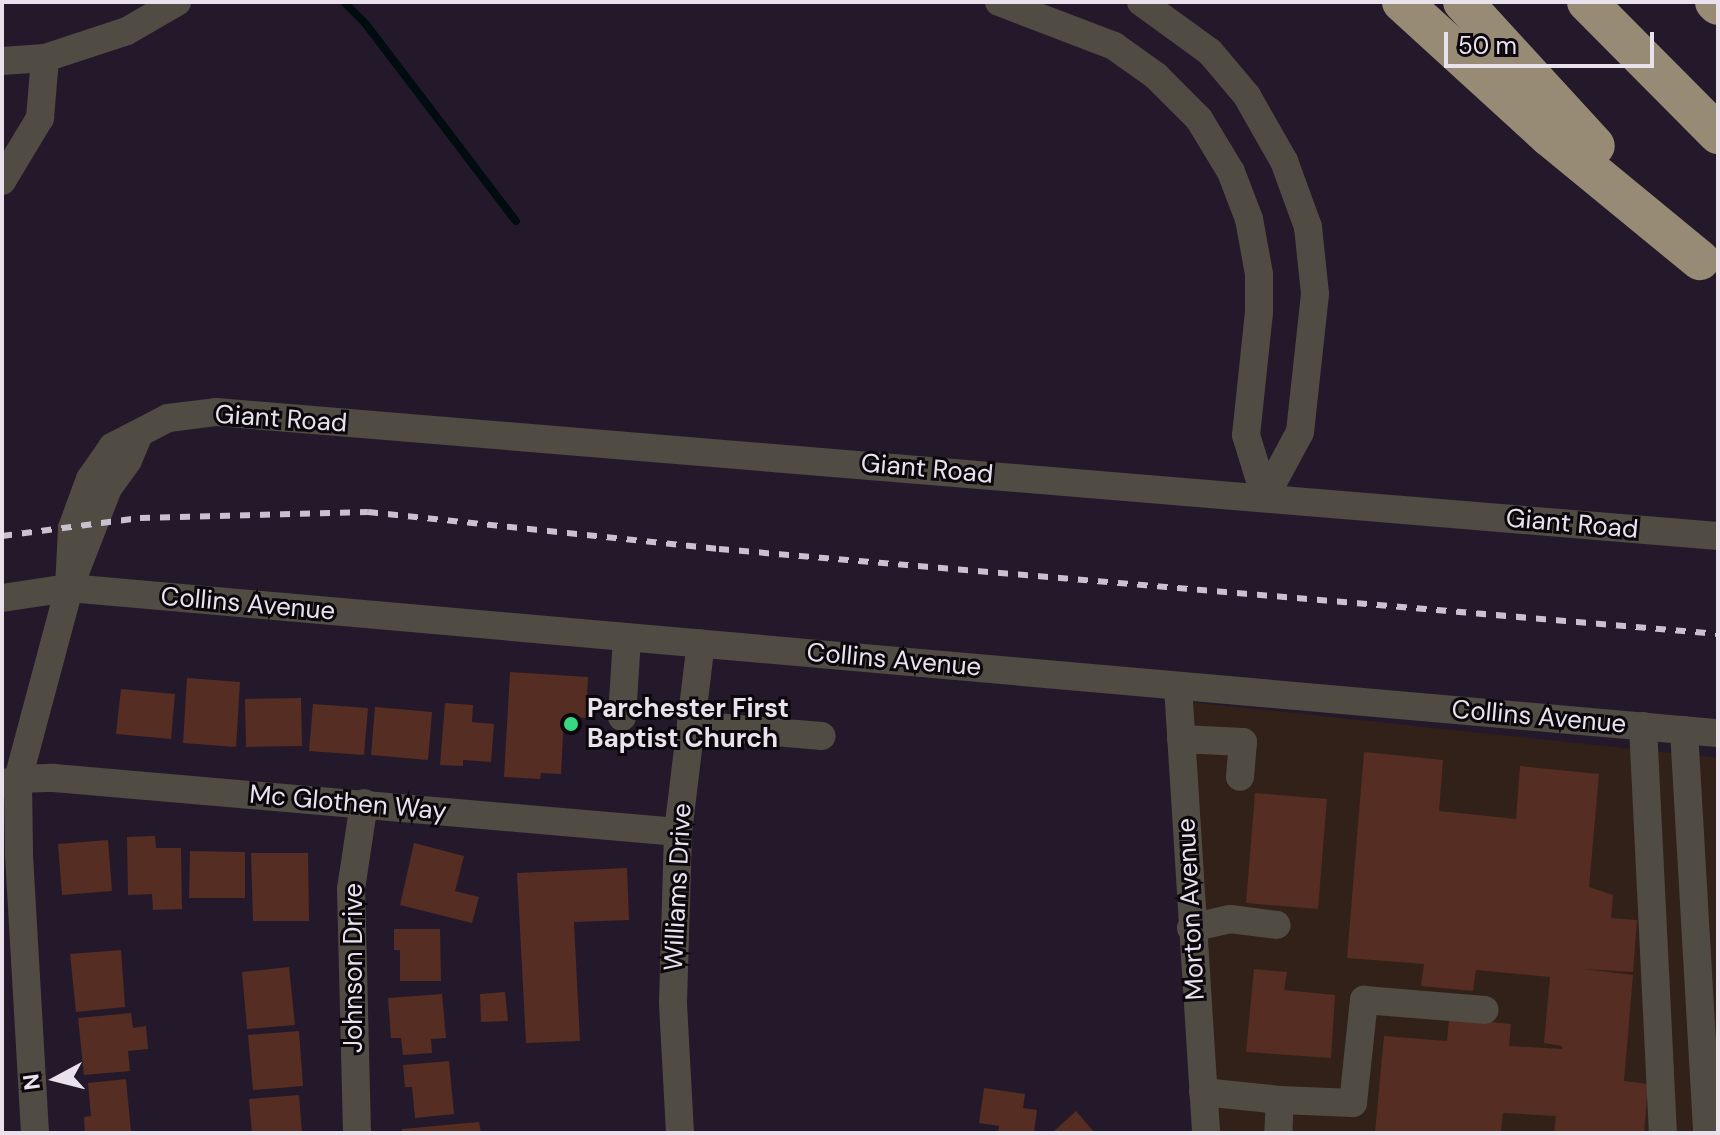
<!DOCTYPE html>
<style>
body{margin:0}
#map{position:relative;width:1720px;height:1135px;overflow:hidden;background:#24192a;font-family:"DM Sans",sans-serif}
div>[style]{position:absolute}
.industrial>*{inset:0;background:#322118}
.stream>*{height:8px;margin:-4px;padding:0 4px;transform-origin:4px;border-radius:4px;background:#000c10}
.building>*{inset:0;background:#552d22}
.minor>*{height:28px;margin:-14px;padding:0 14px;transform-origin:14px;border-radius:14px;background:#514c43}
.highway>*{height:40px;margin:-20px;padding:0 20px;transform-origin:20px;border-radius:20px;background:#988b75}
.rail>*{height:6px;margin-top:-3px;transform-origin:0;background:repeating-linear-gradient(90deg,#c9c1cd 0 10px,transparent 0 20px)}
.dots>*{width:22px;height:22px;translate:-50% -50%;box-sizing:border-box;border:4px solid #0b070d;border-radius:50%}
span{translate:-50% -50%;white-space:nowrap;text-align:center;line-height:1.15;-webkit-text-stroke:6px #0b070d;paint-order:stroke}
.street-label{font-size:26px;color:#e9e2ed}
.poi-label{font-size:26px;color:#e9e2ed;font-weight:700}
.left{translate:0 -50%;text-align:left}
.frame{position:absolute;inset:0;border:4px solid #e9e2ed;pointer-events:none}
.north{position:absolute;left:16px;top:1039px;width:80px;height:80px;-webkit-text-stroke:6px #0b070d;paint-order:stroke;rotate:263deg;font-size:22px;font-weight:700;line-height:32px;text-align:center;color:#e9e2ed}
.north::after{content:'';display:block;margin:auto;width:28px;height:36px;background:#e9e2ed;clip-path:polygon(50% 0,100% 100%,50% 72%,0 100%)}
.scale{position:absolute;left:1444px;top:32px;width:210px;height:36px;box-sizing:border-box;border:4px solid #e9e2ed;border-top:0;padding-left:10px;font-size:24px;line-height:28px;white-space:nowrap;color:#e9e2ed;-webkit-text-stroke:6px #0b070d;paint-order:stroke}
</style>
<div id="map">
<div class="industrial">
<div style="clip-path:polygon(1189px 702px,1718px 758px,1718px 1133px,1216px 1133px)"></div>
</div>
<div class="stream">
<div style="left:344px;top:2px;width:30px;rotate:45deg"></div>
<div style="left:365px;top:23px;width:249px;rotate:52.7deg"></div>
</div>
<div class="building">
<div style="clip-path:polygon(510px 672px,588px 677px,586px 718px,564px 716px,561px 774px,541px 773px,540px 779px,504px 777px)"></div>
<div style="clip-path:polygon(187px 678px,240px 682px,236px 747px,183px 743px)"></div>
<div style="clip-path:polygon(121px 689px,175px 694px,171px 739px,116px 734px)"></div>
<div style="clip-path:polygon(301px 698px,302px 746px,246px 747px,245px 699px)"></div>
<div style="clip-path:polygon(445px 703px,473px 705px,472px 722px,494px 724px,491px 762px,463px 760px,463px 766px,440px 765px)"></div>
<div style="clip-path:polygon(313px 704px,368px 708px,364px 755px,309px 751px)"></div>
<div style="clip-path:polygon(375px 707px,432px 712px,428px 760px,371px 755px)"></div>
<div style="clip-path:polygon(1364px 752px,1443px 760px,1439px 811px,1516px 819px,1520px 766px,1599px 774px,1589px 887px,1613px 895px,1611px 918px,1637px 920px,1633px 972px,1583px 969px,1633px 975px,1624px 1081px,1648px 1084px,1644px 1133px,1554px 1133px,1556px 1116px,1503px 1113px,1501px 1133px,1375px 1133px,1384px 1036px,1447px 1041px,1449px 1018px,1511px 1024px,1509px 1046px,1562px 1049px,1562px 1046px,1544px 1043px,1550px 977px,1476px 970px,1473px 991px,1421px 986px,1424px 964px,1347px 958px)"></div>
<div style="clip-path:polygon(1255px 793px,1327px 799px,1318px 909px,1246px 903px)"></div>
<div style="clip-path:polygon(155px 836px,156px 848px,181px 848px,182px 909px,153px 910px,152px 894px,128px 895px,127px 837px)"></div>
<div style="clip-path:polygon(108px 840px,112px 891px,62px 895px,58px 844px)"></div>
<div style="clip-path:polygon(414px 843px,464px 856px,455px 891px,479px 897px,472px 923px,400px 905px)"></div>
<div style="clip-path:polygon(190px 851px,245px 852px,245px 898px,189px 898px)"></div>
<div style="clip-path:polygon(251px 853px,308px 853px,309px 921px,253px 921px)"></div>
<div style="clip-path:polygon(627px 868px,629px 920px,574px 922px,580px 1041px,526px 1043px,517px 873px)"></div>
<div style="clip-path:polygon(394px 929px,440px 929px,441px 981px,400px 981px,400px 950px,394px 950px)"></div>
<div style="clip-path:polygon(121px 950px,125px 1007px,76px 1012px,70px 954px)"></div>
<div style="clip-path:polygon(289px 967px,295px 1025px,247px 1029px,242px 972px)"></div>
<div style="clip-path:polygon(1254px 969px,1287px 972px,1284px 990px,1335px 995px,1331px 1058px,1246px 1052px)"></div>
<div style="clip-path:polygon(505px 992px,508px 1021px,481px 1022px,480px 994px)"></div>
<div style="clip-path:polygon(442px 994px,446px 1038px,431px 1039px,432px 1053px,403px 1055px,401px 1038px,391px 1038px,388px 998px)"></div>
<div style="clip-path:polygon(131px 1013px,133px 1028px,146px 1026px,148px 1049px,128px 1051px,130px 1071px,84px 1075px,78px 1018px)"></div>
<div style="clip-path:polygon(299px 1031px,303px 1086px,253px 1090px,248px 1035px)"></div>
<div style="clip-path:polygon(449px 1061px,454px 1114px,415px 1118px,412px 1087px,405px 1087px,403px 1065px)"></div>
<div style="clip-path:polygon(126px 1079px,131px 1132px,85px 1133px,84px 1117px,91px 1116px,88px 1083px)"></div>
<div style="clip-path:polygon(984px 1088px,1025px 1094px,1023px 1108px,1037px 1110px,1034px 1133px,998px 1133px,999px 1126px,979px 1123px)"></div>
<div style="clip-path:polygon(299px 1095px,302px 1133px,252px 1133px,249px 1099px)"></div>
<div style="clip-path:polygon(1076px 1111px,1095px 1133px,1052px 1133px)"></div>
<div style="clip-path:polygon(479px 1122px,481px 1133px,402px 1133px,402px 1129px)"></div>
</div>
<div class="minor">
<div style="left:999px;top:2px;width:123px;rotate:20.9deg"></div>
<div style="left:1114px;top:46px;width:52px;rotate:35.5deg"></div>
<div style="left:1156px;top:76px;width:61px;rotate:45deg"></div>
<div style="left:1199px;top:119px;width:62px;rotate:58.9deg"></div>
<div style="left:1231px;top:172px;width:50px;rotate:69deg"></div>
<div style="left:1249px;top:219px;width:56px;rotate:79.7deg"></div>
<div style="left:1259px;top:274px;width:38px;rotate:90deg"></div>
<div style="left:1259px;top:312px;width:124px;rotate:96deg"></div>
<div style="left:1246px;top:435px;width:65px;rotate:73deg"></div>
<div style="left:1141px;top:2px;width:85px;rotate:35.9deg"></div>
<div style="left:1210px;top:52px;width:57px;rotate:49.9deg"></div>
<div style="left:1247px;top:96px;width:75px;rotate:60.4deg"></div>
<div style="left:1284px;top:161px;width:70px;rotate:70deg"></div>
<div style="left:1308px;top:227px;width:67px;rotate:84deg"></div>
<div style="left:1315px;top:294px;width:139px;rotate:96.2deg"></div>
<div style="left:1300px;top:432px;width:74px;rotate:118.3deg"></div>
<div style="left:2px;top:61px;width:43px;rotate:-4deg"></div>
<div style="left:45px;top:58px;width:86px;rotate:-18.2deg"></div>
<div style="left:127px;top:31px;width:58px;rotate:-30.1deg"></div>
<div style="left:2px;top:181px;width:74px;rotate:-58.9deg"></div>
<div style="left:40px;top:118px;width:60px;rotate:-85.2deg"></div>
<div style="left:69px;top:588px;width:60px;rotate:-87.1deg"></div>
<div style="left:72px;top:528px;width:52px;rotate:-69.8deg"></div>
<div style="left:90px;top:479px;width:39px;rotate:-55deg"></div>
<div style="left:112px;top:447px;width:63px;rotate:-27.4deg"></div>
<div style="left:168px;top:418px;width:48px;rotate:-7.1deg"></div>
<div style="left:216px;top:412px;width:1507px;rotate:4.72deg"></div>
<div style="left:2px;top:598px;width:68px;rotate:-8.5deg"></div>
<div style="left:69px;top:588px;width:1655px;rotate:5.03deg"></div>
<div style="left:1178px;top:686px;width:448px;rotate:86.4deg"></div>
<div style="left:622px;top:717px;width:80px;rotate:-86.4deg"></div>
<div style="left:691px;top:725px;width:131px;rotate:4.8deg"></div>
<div style="left:1643px;top:726px;width:407px;rotate:87.2deg"></div>
<div style="left:1684px;top:730px;width:404px;rotate:86.7deg"></div>
<div style="left:1181px;top:739px;width:62px;rotate:2.8deg"></div>
<div style="left:1243px;top:742px;width:35px;rotate:95deg"></div>
<div style="left:2px;top:784px;width:17px;rotate:-17deg"></div>
<div style="left:18px;top:779px;width:36px;rotate:-2deg"></div>
<div style="left:54px;top:778px;width:626px;rotate:4.95deg"></div>
<div style="left:1191px;top:928px;width:40px;rotate:-13deg"></div>
<div style="left:1230px;top:919px;width:47px;rotate:7.3deg"></div>
<div style="left:1203px;top:1092px;width:77px;rotate:5.9deg"></div>
<div style="left:1280px;top:1100px;width:33px;rotate:93deg"></div>
<div style="left:1280px;top:1100px;width:73px;rotate:2.4deg"></div>
<div style="left:1353px;top:1103px;width:104px;rotate:-83.9deg"></div>
<div style="left:1364px;top:1000px;width:121px;rotate:4.7deg"></div>
<div style="left:35px;top:1133px;width:279px;rotate:-93.3deg"></div>
<div style="left:19px;top:854px;width:75px;rotate:-90.8deg"></div>
<div style="left:18px;top:779px;width:198px;rotate:-75deg"></div>
<div style="left:69px;top:588px;width:107px;rotate:-68.7deg"></div>
<div style="left:108px;top:488px;width:34px;rotate:-54deg"></div>
<div style="left:128px;top:460px;width:28px;rotate:-67deg"></div>
<div style="left:357px;top:1133px;width:244px;rotate:-91.4deg"></div>
<div style="left:351px;top:889px;width:87px;rotate:-81.4deg"></div>
<div style="left:680px;top:1133px;width:131px;rotate:-93.1deg"></div>
<div style="left:673px;top:1002px;width:170px;rotate:-88.3deg"></div>
<div style="left:678px;top:832px;width:190px;rotate:-83.1deg"></div>
</div>
<div class="highway">
<div style="left:1402px;top:2px;width:200px;rotate:42.4deg"></div>
<div style="left:1550px;top:137px;width:194px;rotate:39.4deg"></div>
<div style="left:1463px;top:2px;width:195px;rotate:47.5deg"></div>
<div style="left:1587px;top:2px;width:186px;rotate:45.2deg"></div>
<div style="left:1715px;top:2px;width:4px;rotate:45deg"></div>
</div>
<div class="rail">
<div style="left:2px;top:536px;width:139px;rotate:-7.4deg"></div>
<div style="left:140px;top:518px;width:228px;rotate:-1.5deg"></div>
<div style="left:368px;top:512px;width:353px;rotate:6deg"></div>
<div style="left:719px;top:549px;width:1003px;rotate:4.86deg"></div>
</div>
<div class="dots">
<div style="left:571px;top:724px;background:#36d881"></div>
</div>
<div class="street-label">
<span style="left:281px;top:419px;rotate:4deg">Giant Road</span>
<span style="left:927px;top:469px;rotate:5deg">Giant Road</span>
<span style="left:1572px;top:524px;rotate:5deg">Giant Road</span>
<span style="left:248px;top:604px;rotate:5deg">Collins Avenue</span>
<span style="left:894px;top:660px;rotate:5deg">Collins Avenue</span>
<span style="left:1539px;top:717px;rotate:5deg">Collins Avenue</span>
<span style="left:348px;top:803px;rotate:5deg">Mc Glothen Way</span>
<span style="left:678px;top:887px;rotate:-87deg">Williams Drive</span>
<span style="left:1191px;top:909px;rotate:-93deg">Morton Avenue</span>
<span style="left:354px;top:968px;rotate:-90deg">Johnson Drive</span>
</div>
<div class="poi-label">
<span class="left" style="left:587px;top:724px">Parchester First<br>Baptist Church</span>
</div>
<div class="frame"></div>
<div class="north">N</div>
<div class="scale">50 m</div>
</div>
